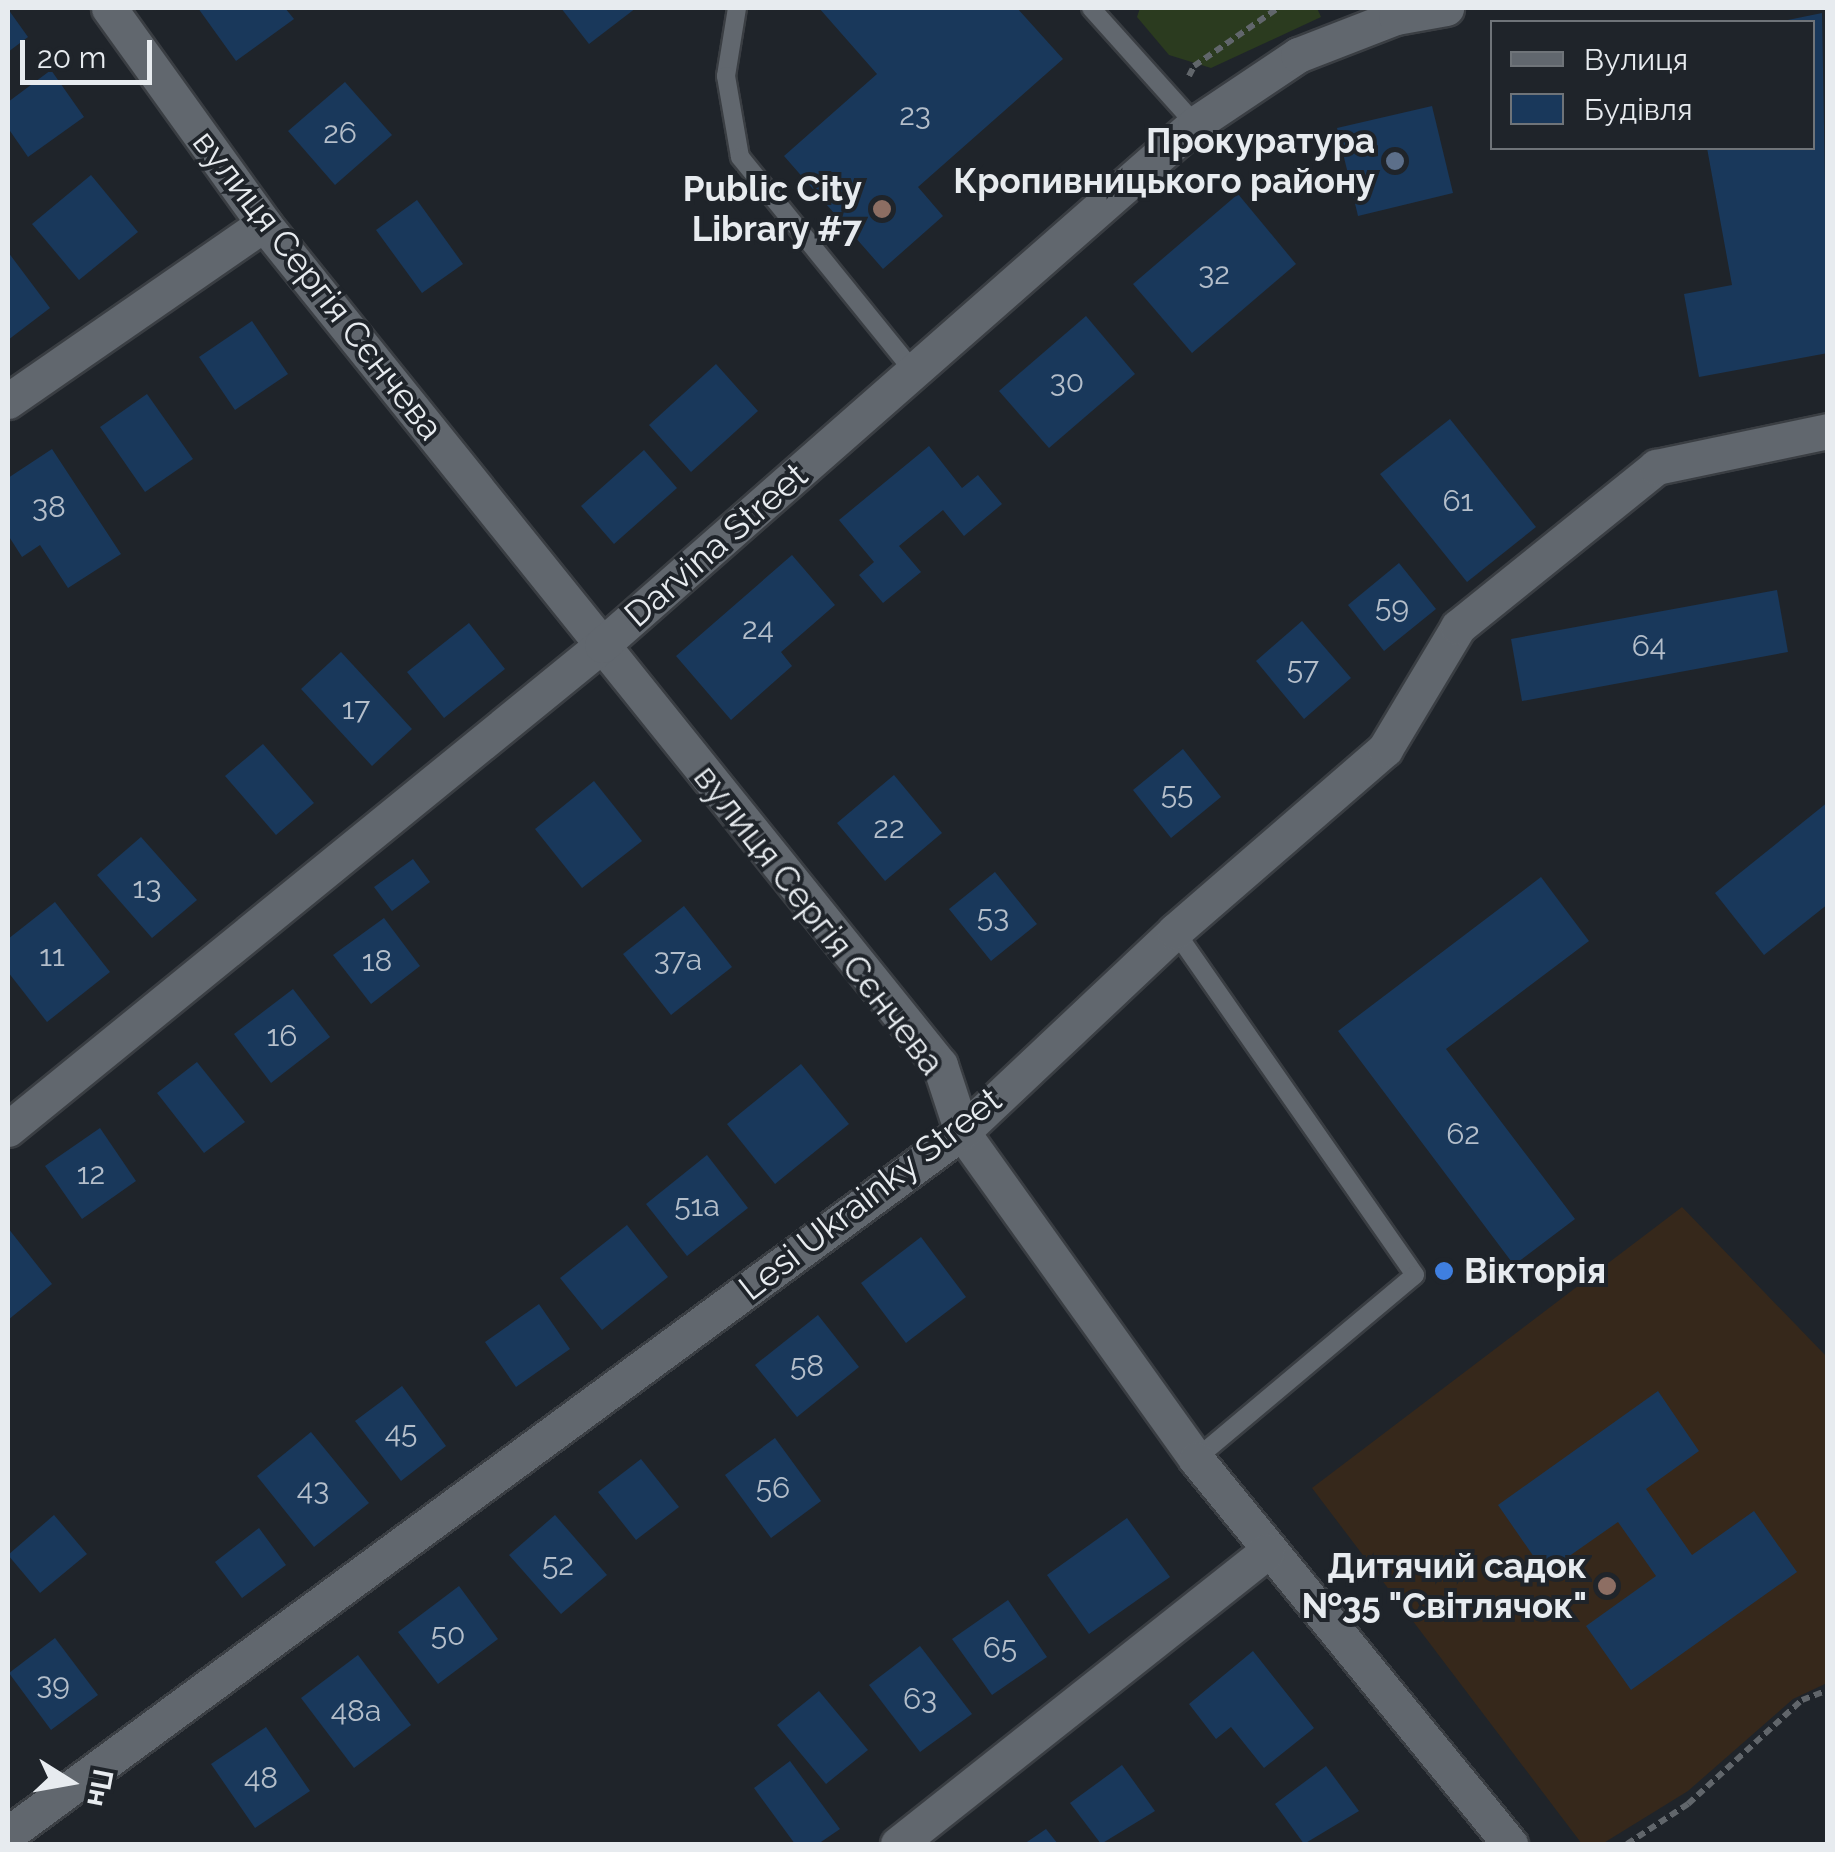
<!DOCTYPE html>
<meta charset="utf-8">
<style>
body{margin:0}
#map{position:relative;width:1835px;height:1852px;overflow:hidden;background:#1f242a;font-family:Raleway,sans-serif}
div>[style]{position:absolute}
.education>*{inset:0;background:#36281b}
.green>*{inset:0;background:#2b3b1f}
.building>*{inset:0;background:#19385b}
.path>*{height:6px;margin-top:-3px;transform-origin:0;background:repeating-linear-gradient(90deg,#61666b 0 8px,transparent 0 13px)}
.roads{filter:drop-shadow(2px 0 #3a3e43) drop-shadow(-2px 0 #3a3e43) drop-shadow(0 2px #3a3e43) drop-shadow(0 -2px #3a3e43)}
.service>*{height:18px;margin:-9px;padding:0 9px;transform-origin:9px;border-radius:9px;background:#61676e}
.minor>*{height:35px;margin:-17.5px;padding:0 17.5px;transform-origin:17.5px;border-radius:17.5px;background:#61676e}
.dots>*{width:28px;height:28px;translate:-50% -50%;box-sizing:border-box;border:5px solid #1f242a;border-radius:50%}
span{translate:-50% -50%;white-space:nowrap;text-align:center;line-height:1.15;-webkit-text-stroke:8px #1f242a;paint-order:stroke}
.number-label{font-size:30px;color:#b4beca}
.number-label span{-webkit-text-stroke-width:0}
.poi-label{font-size:35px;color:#e7ebef;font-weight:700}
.right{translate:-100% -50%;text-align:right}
.left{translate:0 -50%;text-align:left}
.street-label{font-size:35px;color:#e7ebef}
.frame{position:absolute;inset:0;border:10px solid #e7ebef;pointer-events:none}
.legend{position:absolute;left:1490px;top:20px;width:325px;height:130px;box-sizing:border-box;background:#1f242a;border:2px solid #6f7479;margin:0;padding:12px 18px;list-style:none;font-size:30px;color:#e7ebef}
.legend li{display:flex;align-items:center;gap:20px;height:50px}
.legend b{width:50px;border:2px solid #6f7479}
.north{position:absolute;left:20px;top:1732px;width:100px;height:100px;-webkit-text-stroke:8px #1f242a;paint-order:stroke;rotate:101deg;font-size:28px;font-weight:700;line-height:40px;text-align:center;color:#e7ebef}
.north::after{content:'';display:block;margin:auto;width:35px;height:45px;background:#e7ebef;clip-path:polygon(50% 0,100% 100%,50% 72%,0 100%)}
.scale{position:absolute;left:20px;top:40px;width:132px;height:45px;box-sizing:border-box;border:5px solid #e7ebef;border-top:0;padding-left:12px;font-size:30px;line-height:35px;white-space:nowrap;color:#e7ebef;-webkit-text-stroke:8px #1f242a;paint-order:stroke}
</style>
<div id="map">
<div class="education">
<div style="clip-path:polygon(1682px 1207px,1827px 1357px,1827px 1683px,1793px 1699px,1688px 1791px,1602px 1844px,1582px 1844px,1312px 1488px)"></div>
</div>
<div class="green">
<div style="clip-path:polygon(1140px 8px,1317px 8px,1321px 17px,1211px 68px,1169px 55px,1137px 17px)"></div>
</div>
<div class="building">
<div style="clip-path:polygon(198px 8px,285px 8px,294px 19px,236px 61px)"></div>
<div style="clip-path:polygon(561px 8px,636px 8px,589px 44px)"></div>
<div style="clip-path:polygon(819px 8px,1017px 8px,1063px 59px,918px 187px,943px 216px,883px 269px,784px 156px,877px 74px)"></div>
<div style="clip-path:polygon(8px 9px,28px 37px,8px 52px)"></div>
<div style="clip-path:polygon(1822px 13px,1828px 353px,1699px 377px,1684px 294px,1732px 285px,1707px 148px,1812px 148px,1812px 22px,1783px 21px)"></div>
<div style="clip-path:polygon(51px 70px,84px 117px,28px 157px,8px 128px,8px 102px)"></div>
<div style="clip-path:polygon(345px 82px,392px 135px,335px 185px,288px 131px)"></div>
<div style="clip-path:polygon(1432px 106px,1453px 193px,1358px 216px,1337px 128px)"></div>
<div style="clip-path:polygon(91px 175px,138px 232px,79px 280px,32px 224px)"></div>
<div style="clip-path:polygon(1238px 194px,1296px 264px,1192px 353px,1133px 284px)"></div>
<div style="clip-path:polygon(417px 200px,463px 264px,422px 293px,376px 230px)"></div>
<div style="clip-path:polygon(8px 252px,50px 308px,8px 340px)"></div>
<div style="clip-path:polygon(1086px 316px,1135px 374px,1049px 448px,999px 391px)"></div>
<div style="clip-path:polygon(252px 321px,288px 374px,235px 410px,199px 357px)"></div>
<div style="clip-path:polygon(716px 364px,758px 411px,691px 472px,649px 425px)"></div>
<div style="clip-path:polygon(147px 394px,193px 459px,145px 492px,100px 427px)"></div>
<div style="clip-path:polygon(1450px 419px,1536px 527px,1467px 582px,1380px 474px)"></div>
<div style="clip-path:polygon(929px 446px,962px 488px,978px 475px,1002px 504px,964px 536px,943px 510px,899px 546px,921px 572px,883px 603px,859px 575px,874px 562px,839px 520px)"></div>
<div style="clip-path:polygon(52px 449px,121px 554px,68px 588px,40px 545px,22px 557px,8px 535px,8px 478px)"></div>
<div style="clip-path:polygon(644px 450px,677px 488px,614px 544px,581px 506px)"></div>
<div style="clip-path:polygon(792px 555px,835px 605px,781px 652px,792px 666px,731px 720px,676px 656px)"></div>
<div style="clip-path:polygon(1399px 563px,1436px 609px,1384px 651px,1348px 605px)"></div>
<div style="clip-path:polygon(1777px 590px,1788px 652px,1522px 701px,1511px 639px)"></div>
<div style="clip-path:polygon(1302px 621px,1351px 678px,1304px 719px,1256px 661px)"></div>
<div style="clip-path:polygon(469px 623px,505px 669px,444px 718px,407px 672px)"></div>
<div style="clip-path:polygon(341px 652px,412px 729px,372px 766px,301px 689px)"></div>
<div style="clip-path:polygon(263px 744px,314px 803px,276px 835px,225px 776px)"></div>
<div style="clip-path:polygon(1183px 749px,1221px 797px,1171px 838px,1133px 790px)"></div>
<div style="clip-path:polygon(894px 775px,942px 833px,885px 881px,837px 823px)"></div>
<div style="clip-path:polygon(594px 781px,642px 841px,582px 888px,535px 829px)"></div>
<div style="clip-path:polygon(1828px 802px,1828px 904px,1764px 955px,1715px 893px)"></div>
<div style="clip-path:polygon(141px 837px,197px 900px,152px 938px,97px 875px)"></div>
<div style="clip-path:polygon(413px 859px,430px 882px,392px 911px,374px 887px)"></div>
<div style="clip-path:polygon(995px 872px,1037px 924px,991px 961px,949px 909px)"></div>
<div style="clip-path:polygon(1541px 877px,1589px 941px,1446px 1049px,1575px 1219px,1514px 1265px,1338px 1031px)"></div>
<div style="clip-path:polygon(55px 902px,110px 972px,47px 1022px,8px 972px,8px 939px)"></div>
<div style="clip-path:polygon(684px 906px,732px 967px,671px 1015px,623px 954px)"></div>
<div style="clip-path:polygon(384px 918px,420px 966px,371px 1004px,333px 955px)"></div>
<div style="clip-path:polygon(293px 989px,330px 1037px,271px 1083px,234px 1034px)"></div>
<div style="clip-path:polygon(197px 1062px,245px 1122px,204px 1153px,157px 1093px)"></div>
<div style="clip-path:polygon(801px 1064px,849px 1124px,775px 1184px,727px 1124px)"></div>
<div style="clip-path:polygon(100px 1128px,136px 1181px,82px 1219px,45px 1166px)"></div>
<div style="clip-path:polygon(707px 1155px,748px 1208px,687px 1256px,646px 1204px)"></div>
<div style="clip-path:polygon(627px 1225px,668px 1277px,602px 1330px,560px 1278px)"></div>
<div style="clip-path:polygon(8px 1228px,52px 1284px,8px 1320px)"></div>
<div style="clip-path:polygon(921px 1237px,966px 1297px,906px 1343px,861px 1283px)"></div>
<div style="clip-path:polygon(539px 1304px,570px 1349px,516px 1387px,485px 1342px)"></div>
<div style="clip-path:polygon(818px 1315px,859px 1367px,797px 1417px,755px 1365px)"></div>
<div style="clip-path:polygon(402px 1386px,446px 1446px,401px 1481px,355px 1421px)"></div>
<div style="clip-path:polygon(1658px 1391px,1699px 1451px,1646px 1489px,1692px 1555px,1754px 1511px,1797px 1572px,1631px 1690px,1586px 1626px,1656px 1576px,1618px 1522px,1545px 1573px,1498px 1505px)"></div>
<div style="clip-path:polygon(311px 1432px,369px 1503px,314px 1547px,257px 1476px)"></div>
<div style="clip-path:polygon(775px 1438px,821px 1501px,771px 1538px,725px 1475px)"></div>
<div style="clip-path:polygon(641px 1459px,679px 1507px,636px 1540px,598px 1492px)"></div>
<div style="clip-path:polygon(54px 1515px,87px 1554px,40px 1593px,8px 1555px)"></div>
<div style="clip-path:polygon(555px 1515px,607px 1575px,561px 1614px,509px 1555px)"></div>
<div style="clip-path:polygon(1127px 1518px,1170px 1577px,1089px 1634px,1047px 1575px)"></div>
<div style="clip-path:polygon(259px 1528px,286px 1565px,242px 1598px,215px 1562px)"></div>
<div style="clip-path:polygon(459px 1586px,498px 1639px,438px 1684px,398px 1632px)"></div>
<div style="clip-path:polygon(1008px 1600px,1047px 1657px,992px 1695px,952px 1639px)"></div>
<div style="clip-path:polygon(55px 1638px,98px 1695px,51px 1730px,9px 1673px)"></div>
<div style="clip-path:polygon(920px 1646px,972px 1714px,920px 1752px,869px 1685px)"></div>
<div style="clip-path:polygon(1253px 1651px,1314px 1728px,1264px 1768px,1231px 1727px,1216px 1739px,1189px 1704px)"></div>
<div style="clip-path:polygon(358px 1655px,411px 1725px,354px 1768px,301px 1698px)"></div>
<div style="clip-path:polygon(819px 1691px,868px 1750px,826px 1784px,777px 1725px)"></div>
<div style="clip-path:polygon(266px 1727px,310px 1791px,255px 1828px,211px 1764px)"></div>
<div style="clip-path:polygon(790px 1761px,840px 1829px,818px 1844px,795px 1844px,754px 1788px)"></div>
<div style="clip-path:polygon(1122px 1765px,1155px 1811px,1101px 1844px,1070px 1803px)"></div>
<div style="clip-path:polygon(1326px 1766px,1359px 1811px,1304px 1844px,1275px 1804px)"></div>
<div style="clip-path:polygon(1046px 1829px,1058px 1844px,1024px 1844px)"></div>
</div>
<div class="path">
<div style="left:1189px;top:76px;width:11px;rotate:-63deg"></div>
<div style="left:1194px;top:66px;width:102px;rotate:-34.6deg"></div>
<div style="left:1627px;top:1844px;width:73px;rotate:-33.3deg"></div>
<div style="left:1688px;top:1804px;width:154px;rotate:-42.4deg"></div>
<div style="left:1802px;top:1700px;width:28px;rotate:-21deg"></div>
</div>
<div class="roads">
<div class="service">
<div style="left:737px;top:8px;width:69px;rotate:99.2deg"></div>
<div style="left:726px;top:76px;width:82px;rotate:80.2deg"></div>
<div style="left:740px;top:157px;width:275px;rotate:51deg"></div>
<div style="left:1091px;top:8px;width:156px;rotate:48.1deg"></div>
<div style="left:1175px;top:931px;width:419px;rotate:55.1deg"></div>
<div style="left:1415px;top:1275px;width:286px;rotate:140deg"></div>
</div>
<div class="minor">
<div style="left:109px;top:8px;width:266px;rotate:54.3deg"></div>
<div style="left:264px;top:224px;width:1079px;rotate:51.21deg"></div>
<div style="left:940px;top:1065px;width:71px;rotate:71.8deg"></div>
<div style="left:962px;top:1132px;width:402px;rotate:54.4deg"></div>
<div style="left:1196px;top:1459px;width:497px;rotate:50.8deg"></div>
<div style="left:8px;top:401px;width:311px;rotate:-34.7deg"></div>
<div style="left:8px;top:1129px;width:766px;rotate:-39.17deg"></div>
<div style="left:602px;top:645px;width:789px;rotate:-41.3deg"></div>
<div style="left:1195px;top:124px;width:124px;rotate:-33.8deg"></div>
<div style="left:1298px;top:55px;width:105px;rotate:-21.2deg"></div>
<div style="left:1396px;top:17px;width:51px;rotate:-10.2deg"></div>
<div style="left:8px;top:1834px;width:1184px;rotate:-36.35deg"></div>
<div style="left:962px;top:1132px;width:293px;rotate:-43.3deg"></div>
<div style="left:1175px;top:931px;width:278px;rotate:-40.9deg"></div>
<div style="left:1385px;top:749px;width:142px;rotate:-59.1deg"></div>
<div style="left:1458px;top:627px;width:255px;rotate:-38.9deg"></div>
<div style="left:1656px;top:467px;width:176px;rotate:-11.8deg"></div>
<div style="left:898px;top:1844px;width:471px;rotate:-38.4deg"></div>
</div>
</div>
<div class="dots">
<div style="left:1395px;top:161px;background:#5c6f8a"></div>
<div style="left:882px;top:209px;background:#8d6e63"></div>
<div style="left:1444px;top:1271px;background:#3f7fe0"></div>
<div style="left:1607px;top:1586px;background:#8d6e63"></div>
</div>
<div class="number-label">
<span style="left:915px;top:115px">23</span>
<span style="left:340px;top:133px">26</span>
<span style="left:1214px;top:274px">32</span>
<span style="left:1067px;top:382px">30</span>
<span style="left:1458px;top:501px">61</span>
<span style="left:49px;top:507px">38</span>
<span style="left:1392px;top:607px">59</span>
<span style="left:758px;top:629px">24</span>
<span style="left:1649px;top:646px">64</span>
<span style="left:1303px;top:669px">57</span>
<span style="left:356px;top:709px">17</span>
<span style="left:1177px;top:794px">55</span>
<span style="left:889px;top:828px">22</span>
<span style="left:147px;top:888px">13</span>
<span style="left:993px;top:917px">53</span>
<span style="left:52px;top:956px">11</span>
<span style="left:678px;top:960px">37а</span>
<span style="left:377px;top:961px">18</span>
<span style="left:282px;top:1036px">16</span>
<span style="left:1463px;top:1134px">62</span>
<span style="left:91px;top:1174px">12</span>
<span style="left:697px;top:1206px">51а</span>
<span style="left:807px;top:1366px">58</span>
<span style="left:401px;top:1433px">45</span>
<span style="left:773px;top:1488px">56</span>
<span style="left:313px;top:1490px">43</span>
<span style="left:558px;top:1565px">52</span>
<span style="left:448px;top:1635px">50</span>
<span style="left:1000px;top:1648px">65</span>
<span style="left:53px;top:1684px">39</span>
<span style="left:920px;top:1699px">63</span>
<span style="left:356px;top:1711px">48а</span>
<span style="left:261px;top:1778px">48</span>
</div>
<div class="poi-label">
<span class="right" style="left:1375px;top:161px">Прокуратура<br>Кропивницького району</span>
<span class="right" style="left:862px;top:209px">Public City<br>Library #7</span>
<span class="left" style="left:1464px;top:1271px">Вікторія</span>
<span class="right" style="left:1587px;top:1586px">Дитячий садок<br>№35 "Світлячок"</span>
</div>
<div class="street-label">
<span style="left:318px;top:285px;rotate:52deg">вулиця Сергія Сєнчева</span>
<span style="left:716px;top:545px;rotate:-41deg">Darvina Street</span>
<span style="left:819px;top:920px;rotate:52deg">вулиця Сергія Сєнчева</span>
<span style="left:870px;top:1194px;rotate:-38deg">Lesi Ukrainky Street</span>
</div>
<div class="frame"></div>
<ul class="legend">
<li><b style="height:12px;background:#61676e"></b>Вулиця</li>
<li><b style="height:28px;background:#19385b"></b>Будівля</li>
</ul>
<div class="north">Пн</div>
<div class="scale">20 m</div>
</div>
